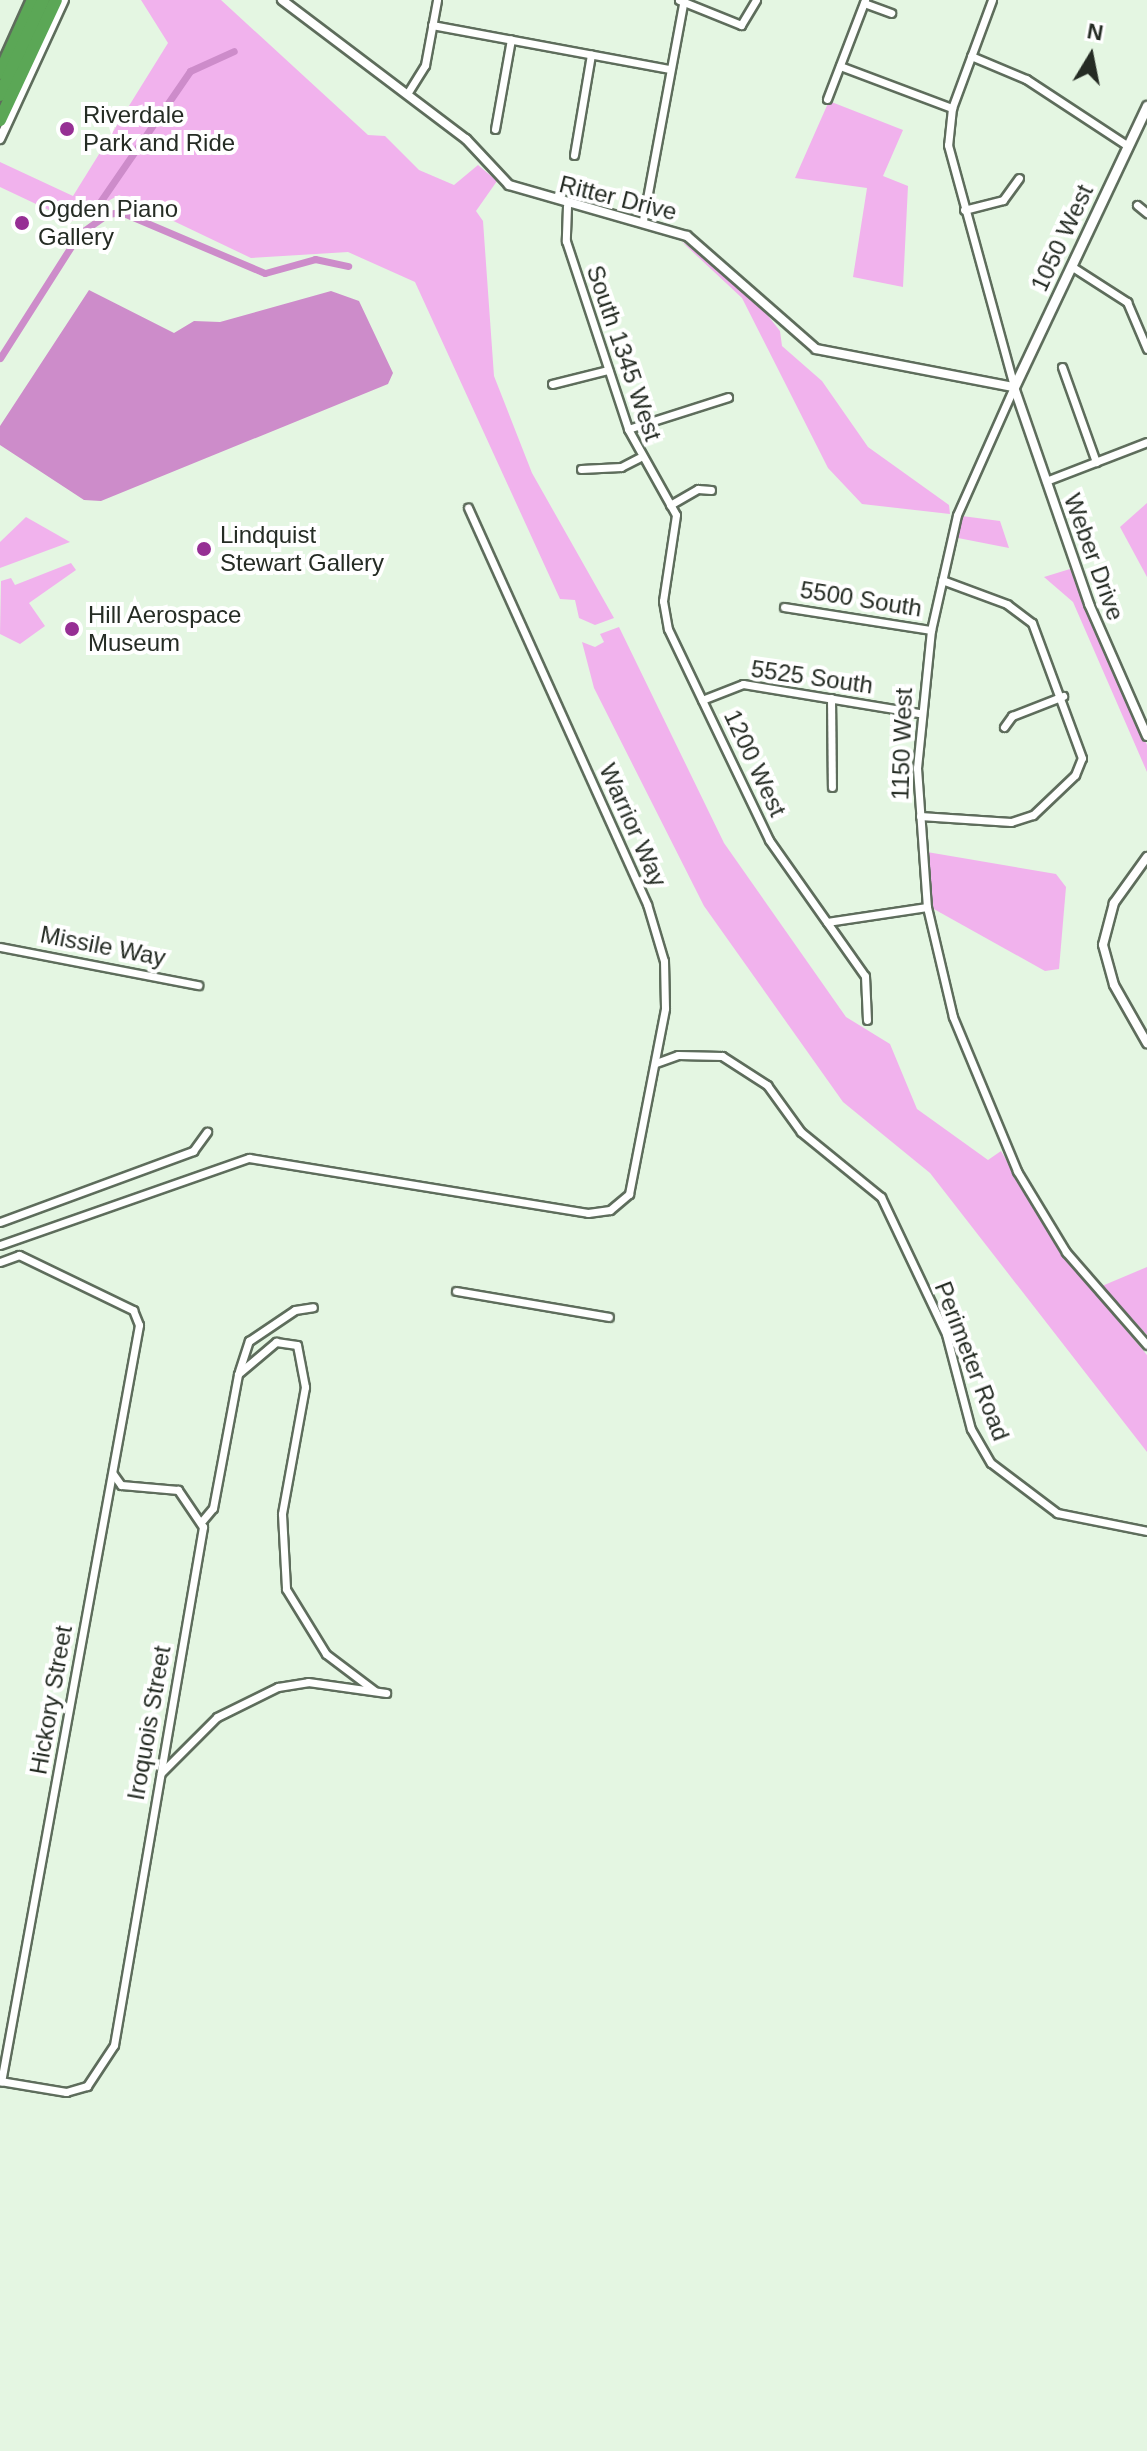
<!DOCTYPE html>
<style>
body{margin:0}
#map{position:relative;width:1147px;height:2451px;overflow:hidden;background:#e4f6e2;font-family:Arial,sans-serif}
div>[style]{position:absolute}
.green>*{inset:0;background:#f1b2ed}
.water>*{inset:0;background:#cd8cca}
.canal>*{height:7px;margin:-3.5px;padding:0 3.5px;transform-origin:3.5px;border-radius:3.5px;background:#cd8cca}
.roads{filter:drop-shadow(2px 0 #5e6d5c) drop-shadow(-2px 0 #5e6d5c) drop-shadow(0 2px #5e6d5c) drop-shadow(0 -2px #5e6d5c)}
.minor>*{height:7px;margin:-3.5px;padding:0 3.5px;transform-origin:3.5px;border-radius:3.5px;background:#fff}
.tertiary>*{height:8px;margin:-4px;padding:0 4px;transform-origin:4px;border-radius:4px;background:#fff}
.secondary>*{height:9px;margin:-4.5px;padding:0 4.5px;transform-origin:4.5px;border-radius:4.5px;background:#fff}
.motorway>*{height:12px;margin:-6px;padding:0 6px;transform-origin:6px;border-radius:6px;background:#5ba756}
.dots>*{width:22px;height:22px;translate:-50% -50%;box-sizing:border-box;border:4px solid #fff;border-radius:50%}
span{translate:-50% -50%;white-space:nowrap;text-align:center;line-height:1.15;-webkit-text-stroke:8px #fff;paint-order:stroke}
.poi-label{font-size:24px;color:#252c24}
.left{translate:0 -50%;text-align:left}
.street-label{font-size:24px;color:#252c24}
.north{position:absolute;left:1051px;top:16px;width:80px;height:80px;-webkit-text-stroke:6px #fff;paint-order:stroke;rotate:10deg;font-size:22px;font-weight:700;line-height:32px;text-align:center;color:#252c24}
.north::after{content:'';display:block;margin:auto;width:28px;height:36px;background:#252c24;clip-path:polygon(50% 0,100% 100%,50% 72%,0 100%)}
</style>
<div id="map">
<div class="green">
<div style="clip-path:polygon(141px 0,221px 0,368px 135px,385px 136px,419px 170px,454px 185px,478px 165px,497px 181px,476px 211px,483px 221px,494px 376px,532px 473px,614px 618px,595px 625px,579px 618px,575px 600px,560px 599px,415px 282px,348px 252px,251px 258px,119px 195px,72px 221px,0 187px,0 162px,73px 196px,168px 43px)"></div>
<div style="clip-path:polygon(829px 101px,903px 130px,883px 176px,908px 186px,903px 287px,853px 277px,867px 188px,795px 178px)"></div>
<div style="clip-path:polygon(681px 241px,742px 283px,780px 331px,782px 346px,822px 381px,868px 447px,949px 505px,950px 514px,862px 504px,828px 468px,742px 298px)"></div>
<div style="clip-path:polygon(1147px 503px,1147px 577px,1120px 527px)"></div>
<div style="clip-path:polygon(962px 516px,1000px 521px,1009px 548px,958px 538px)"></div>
<div style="clip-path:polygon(26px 517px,70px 542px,0 568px,0 542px)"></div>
<div style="clip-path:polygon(71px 563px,76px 570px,29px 603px,45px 626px,20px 644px,0 634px,1px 581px,11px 578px,15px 585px)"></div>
<div style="clip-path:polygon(1070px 569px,1147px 745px,1147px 772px,1073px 602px,1044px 577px)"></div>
<div style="clip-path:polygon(619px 627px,724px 843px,846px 1017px,890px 1044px,917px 1109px,988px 1160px,1001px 1151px,1061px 1253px,1147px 1355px,1147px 1452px,930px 1173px,843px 1102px,704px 906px,594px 688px,582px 642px,595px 647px,604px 642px,600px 634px)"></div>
<div style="clip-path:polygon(927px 852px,1056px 874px,1066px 887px,1059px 969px,1045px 971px,932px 908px)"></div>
<div style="clip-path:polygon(1147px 1267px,1147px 1335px,1102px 1286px)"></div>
</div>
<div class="water">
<div style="clip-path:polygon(89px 290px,174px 333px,194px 321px,220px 322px,331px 291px,359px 301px,393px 373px,388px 384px,101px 501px,84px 500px,0 445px,0 426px)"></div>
</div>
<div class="canal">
<div style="left:100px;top:202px;width:159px;rotate:-55.5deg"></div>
<div style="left:190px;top:71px;width:48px;rotate:-24.4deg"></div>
<div style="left:0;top:358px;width:147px;rotate:-57.5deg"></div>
<div style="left:79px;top:234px;width:35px;rotate:-35deg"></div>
<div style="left:108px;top:214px;width:13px;rotate:-9deg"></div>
<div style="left:121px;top:212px;width:156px;rotate:23deg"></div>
<div style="left:265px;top:273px;width:52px;rotate:-15.6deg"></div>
<div style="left:315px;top:259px;width:34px;rotate:12deg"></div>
</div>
<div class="roads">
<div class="minor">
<div style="left:679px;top:0;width:67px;rotate:22deg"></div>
<div style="left:741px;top:25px;width:29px;rotate:-59deg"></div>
<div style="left:992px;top:0;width:115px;rotate:110.3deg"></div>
<div style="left:952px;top:108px;width:37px;rotate:96deg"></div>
<div style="left:948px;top:145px;width:251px;rotate:74.7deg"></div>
<div style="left:1014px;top:387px;width:140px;rotate:114deg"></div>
<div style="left:957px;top:515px;width:118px;rotate:102.7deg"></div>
<div style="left:931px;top:630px;width:139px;rotate:95.8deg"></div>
<div style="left:917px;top:768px;width:139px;rotate:85.9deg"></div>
<div style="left:927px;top:907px;width:113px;rotate:76.7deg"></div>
<div style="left:953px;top:1017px;width:167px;rotate:67.4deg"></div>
<div style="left:1017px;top:1171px;width:95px;rotate:58.8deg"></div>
<div style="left:1066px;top:1252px;width:123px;rotate:48.9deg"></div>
<div style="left:864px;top:3px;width:29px;rotate:20deg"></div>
<div style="left:432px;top:25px;width:242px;rotate:10.5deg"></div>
<div style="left:971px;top:56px;width:60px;rotate:22.7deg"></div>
<div style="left:1026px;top:79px;width:122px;rotate:33.3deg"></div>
<div style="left:840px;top:66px;width:120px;rotate:20.6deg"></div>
<div style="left:407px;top:94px;width:34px;rotate:-58deg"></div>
<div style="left:425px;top:65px;width:66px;rotate:-79.5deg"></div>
<div style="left:827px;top:99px;width:106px;rotate:-69deg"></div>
<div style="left:495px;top:129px;width:91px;rotate:-79.9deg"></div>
<div style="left:574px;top:155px;width:102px;rotate:-80.4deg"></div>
<div style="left:1137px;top:205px;width:13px;rotate:39deg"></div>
<div style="left:567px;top:206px;width:35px;rotate:92deg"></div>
<div style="left:566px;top:241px;width:198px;rotate:71.7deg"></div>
<div style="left:628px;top:429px;width:98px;rotate:60.8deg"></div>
<div style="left:676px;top:515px;width:87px;rotate:98.6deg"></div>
<div style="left:663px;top:601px;width:28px;rotate:80deg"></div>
<div style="left:668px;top:629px;width:234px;rotate:64.4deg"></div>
<div style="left:769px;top:840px;width:166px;rotate:54.8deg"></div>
<div style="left:865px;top:976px;width:44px;rotate:87.4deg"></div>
<div style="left:964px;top:210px;width:40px;rotate:-14.4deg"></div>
<div style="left:1003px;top:200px;width:27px;rotate:-54deg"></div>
<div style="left:643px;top:220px;width:220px;rotate:-79.5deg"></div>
<div style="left:1071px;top:266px;width:67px;rotate:32.7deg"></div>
<div style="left:1127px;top:302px;width:51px;rotate:66.9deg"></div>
<div style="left:1062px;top:367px;width:101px;rotate:70.3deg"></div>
<div style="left:552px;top:384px;width:58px;rotate:-14deg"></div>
<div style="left:628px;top:429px;width:105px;rotate:-17.7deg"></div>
<div style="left:581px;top:469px;width:40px;rotate:-2.9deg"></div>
<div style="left:621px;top:467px;width:20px;rotate:-27deg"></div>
<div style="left:1046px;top:481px;width:108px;rotate:-21.1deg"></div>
<div style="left:670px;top:505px;width:32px;rotate:-30deg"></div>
<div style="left:698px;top:489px;width:13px;rotate:4deg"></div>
<div style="left:784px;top:607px;width:149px;rotate:8.9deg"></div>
<div style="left:831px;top:698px;width:89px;rotate:89.4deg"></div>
<div style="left:702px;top:700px;width:44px;rotate:-21.3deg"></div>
<div style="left:743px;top:684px;width:178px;rotate:9.4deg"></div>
<div style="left:1004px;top:727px;width:14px;rotate:-54deg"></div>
<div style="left:1012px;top:716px;width:55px;rotate:-21.4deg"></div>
<div style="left:920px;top:816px;width:91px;rotate:3.8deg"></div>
<div style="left:1011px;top:822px;width:23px;rotate:-18deg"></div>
<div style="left:1033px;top:815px;width:58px;rotate:-43.6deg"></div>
<div style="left:1075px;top:775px;width:18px;rotate:-68deg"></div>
<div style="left:1082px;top:758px;width:144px;rotate:-110.3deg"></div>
<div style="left:1032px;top:623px;width:31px;rotate:-143deg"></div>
<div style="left:1007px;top:604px;width:69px;rotate:-159.7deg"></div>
<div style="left:827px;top:922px;width:101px;rotate:-8.5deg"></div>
<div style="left:0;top:947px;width:202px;rotate:10.9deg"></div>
<div style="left:656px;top:1063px;width:23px;rotate:-20deg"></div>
<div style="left:678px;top:1055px;width:44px;rotate:1.3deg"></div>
<div style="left:722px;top:1056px;width:54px;rotate:32.8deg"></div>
<div style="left:767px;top:1085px;width:58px;rotate:54.1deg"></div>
<div style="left:801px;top:1132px;width:103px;rotate:39.1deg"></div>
<div style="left:881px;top:1197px;width:152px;rotate:64.6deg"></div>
<div style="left:946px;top:1334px;width:98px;rotate:75.3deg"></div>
<div style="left:971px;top:1429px;width:39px;rotate:60deg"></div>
<div style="left:991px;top:1463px;width:83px;rotate:37.1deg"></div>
<div style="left:1057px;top:1513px;width:92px;rotate:11.3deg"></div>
<div style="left:0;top:1222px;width:206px;rotate:-20.2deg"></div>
<div style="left:193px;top:1151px;width:24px;rotate:-54deg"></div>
<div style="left:0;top:1245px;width:264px;rotate:-19.3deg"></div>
<div style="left:249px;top:1158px;width:343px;rotate:9.2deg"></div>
<div style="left:588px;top:1213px;width:22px;rotate:-8deg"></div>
<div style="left:610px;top:1210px;width:25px;rotate:-40deg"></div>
<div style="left:629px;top:1194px;width:189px;rotate:-79deg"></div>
<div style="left:665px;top:1008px;width:47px;rotate:-91.2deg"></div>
<div style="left:664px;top:961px;width:59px;rotate:-106.6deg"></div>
<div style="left:647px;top:904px;width:435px;rotate:-114.3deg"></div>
<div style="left:0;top:1262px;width:20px;rotate:-20deg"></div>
<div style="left:19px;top:1255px;width:127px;rotate:25.8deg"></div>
<div style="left:133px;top:1310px;width:16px;rotate:68deg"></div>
<div style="left:139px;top:1325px;width:769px;rotate:100.33deg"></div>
<div style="left:456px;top:1291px;width:155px;rotate:9.6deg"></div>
<div style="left:239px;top:1371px;width:32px;rotate:-72deg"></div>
<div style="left:249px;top:1341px;width:55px;rotate:-34deg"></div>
<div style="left:295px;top:1310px;width:18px;rotate:-9deg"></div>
<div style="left:202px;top:1521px;width:17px;rotate:-50deg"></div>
<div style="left:213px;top:1508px;width:136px;rotate:-79.4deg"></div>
<div style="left:238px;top:1374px;width:50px;rotate:-40.1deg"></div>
<div style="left:276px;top:1342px;width:21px;rotate:8deg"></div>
<div style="left:297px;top:1345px;width:43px;rotate:79.2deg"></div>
<div style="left:305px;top:1387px;width:129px;rotate:100.3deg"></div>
<div style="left:282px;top:1514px;width:75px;rotate:86.9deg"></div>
<div style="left:286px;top:1589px;width:76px;rotate:58.4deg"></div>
<div style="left:326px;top:1654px;width:61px;rotate:37.1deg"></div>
<div style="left:161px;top:1773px;width:79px;rotate:-45deg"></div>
<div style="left:217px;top:1717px;width:68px;rotate:-26.2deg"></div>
<div style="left:278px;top:1687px;width:30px;rotate:-9deg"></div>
<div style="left:308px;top:1682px;width:79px;rotate:8deg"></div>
<div style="left:0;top:2081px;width:67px;rotate:9.5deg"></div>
<div style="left:66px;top:2092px;width:22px;rotate:-16deg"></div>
<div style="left:87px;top:2086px;width:49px;rotate:-56.6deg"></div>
<div style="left:114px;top:2045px;width:526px;rotate:-80.25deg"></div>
<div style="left:203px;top:1527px;width:45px;rotate:-124deg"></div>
<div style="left:178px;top:1490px;width:57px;rotate:-175deg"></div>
<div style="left:121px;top:1485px;width:14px;rotate:-126deg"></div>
</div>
<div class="tertiary">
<div style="left:282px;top:0;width:231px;rotate:37.1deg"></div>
<div style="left:466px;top:139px;width:63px;rotate:46.9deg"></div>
<div style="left:509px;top:185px;width:185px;rotate:16deg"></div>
<div style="left:687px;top:236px;width:171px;rotate:41.2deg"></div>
<div style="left:816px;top:349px;width:202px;rotate:10.9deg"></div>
<div style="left:1014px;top:387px;width:230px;rotate:70.9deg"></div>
<div style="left:1089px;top:604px;width:144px;rotate:66.3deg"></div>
<div style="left:0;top:139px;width:153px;rotate:-65.3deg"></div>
<div style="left:1147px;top:857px;width:57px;rotate:125.7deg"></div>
<div style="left:1114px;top:903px;width:43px;rotate:104.7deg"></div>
<div style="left:1103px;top:945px;width:41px;rotate:74.6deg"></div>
<div style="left:1114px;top:985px;width:67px;rotate:60.4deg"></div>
</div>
<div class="secondary">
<div style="left:1014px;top:387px;width:311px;rotate:-64.7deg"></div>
</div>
<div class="motorway">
<div style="left:0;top:73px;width:80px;rotate:-65.7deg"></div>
<div style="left:0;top:95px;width:104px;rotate:-65.6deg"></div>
<div style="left:0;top:120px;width:132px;rotate:-65deg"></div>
</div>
</div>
<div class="dots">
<div style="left:67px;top:129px;background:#962f94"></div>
<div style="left:22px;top:223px;background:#962f94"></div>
<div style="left:204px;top:549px;background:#962f94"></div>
<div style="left:72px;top:629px;background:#962f94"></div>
</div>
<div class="poi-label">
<span class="left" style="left:83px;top:129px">Riverdale<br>Park and Ride</span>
<span class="left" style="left:38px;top:223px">Ogden Piano<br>Gallery</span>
<span class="left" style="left:220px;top:549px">Lindquist<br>Stewart Gallery</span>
<span class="left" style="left:88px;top:629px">Hill Aerospace<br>Museum</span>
</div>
<div class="street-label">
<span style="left:618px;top:198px;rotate:14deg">Ritter Drive</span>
<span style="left:1062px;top:238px;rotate:-65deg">1050 West</span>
<span style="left:624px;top:353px;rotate:71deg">South 1345 West</span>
<span style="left:1094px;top:557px;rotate:70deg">Weber Drive</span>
<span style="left:861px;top:599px;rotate:9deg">5500 South</span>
<span style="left:812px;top:677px;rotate:8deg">5525 South</span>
<span style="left:902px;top:744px;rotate:-88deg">1150 West</span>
<span style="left:755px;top:763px;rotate:65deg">1200 West</span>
<span style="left:633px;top:825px;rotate:66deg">Warrior Way</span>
<span style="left:103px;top:946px;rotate:11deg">Missile Way</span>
<span style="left:972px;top:1361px;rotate:69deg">Perimeter Road</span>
<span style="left:51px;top:1700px;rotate:-80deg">Hickory Street</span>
<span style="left:149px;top:1723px;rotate:-80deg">Iroquois Street</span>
</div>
<div class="north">N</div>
</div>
